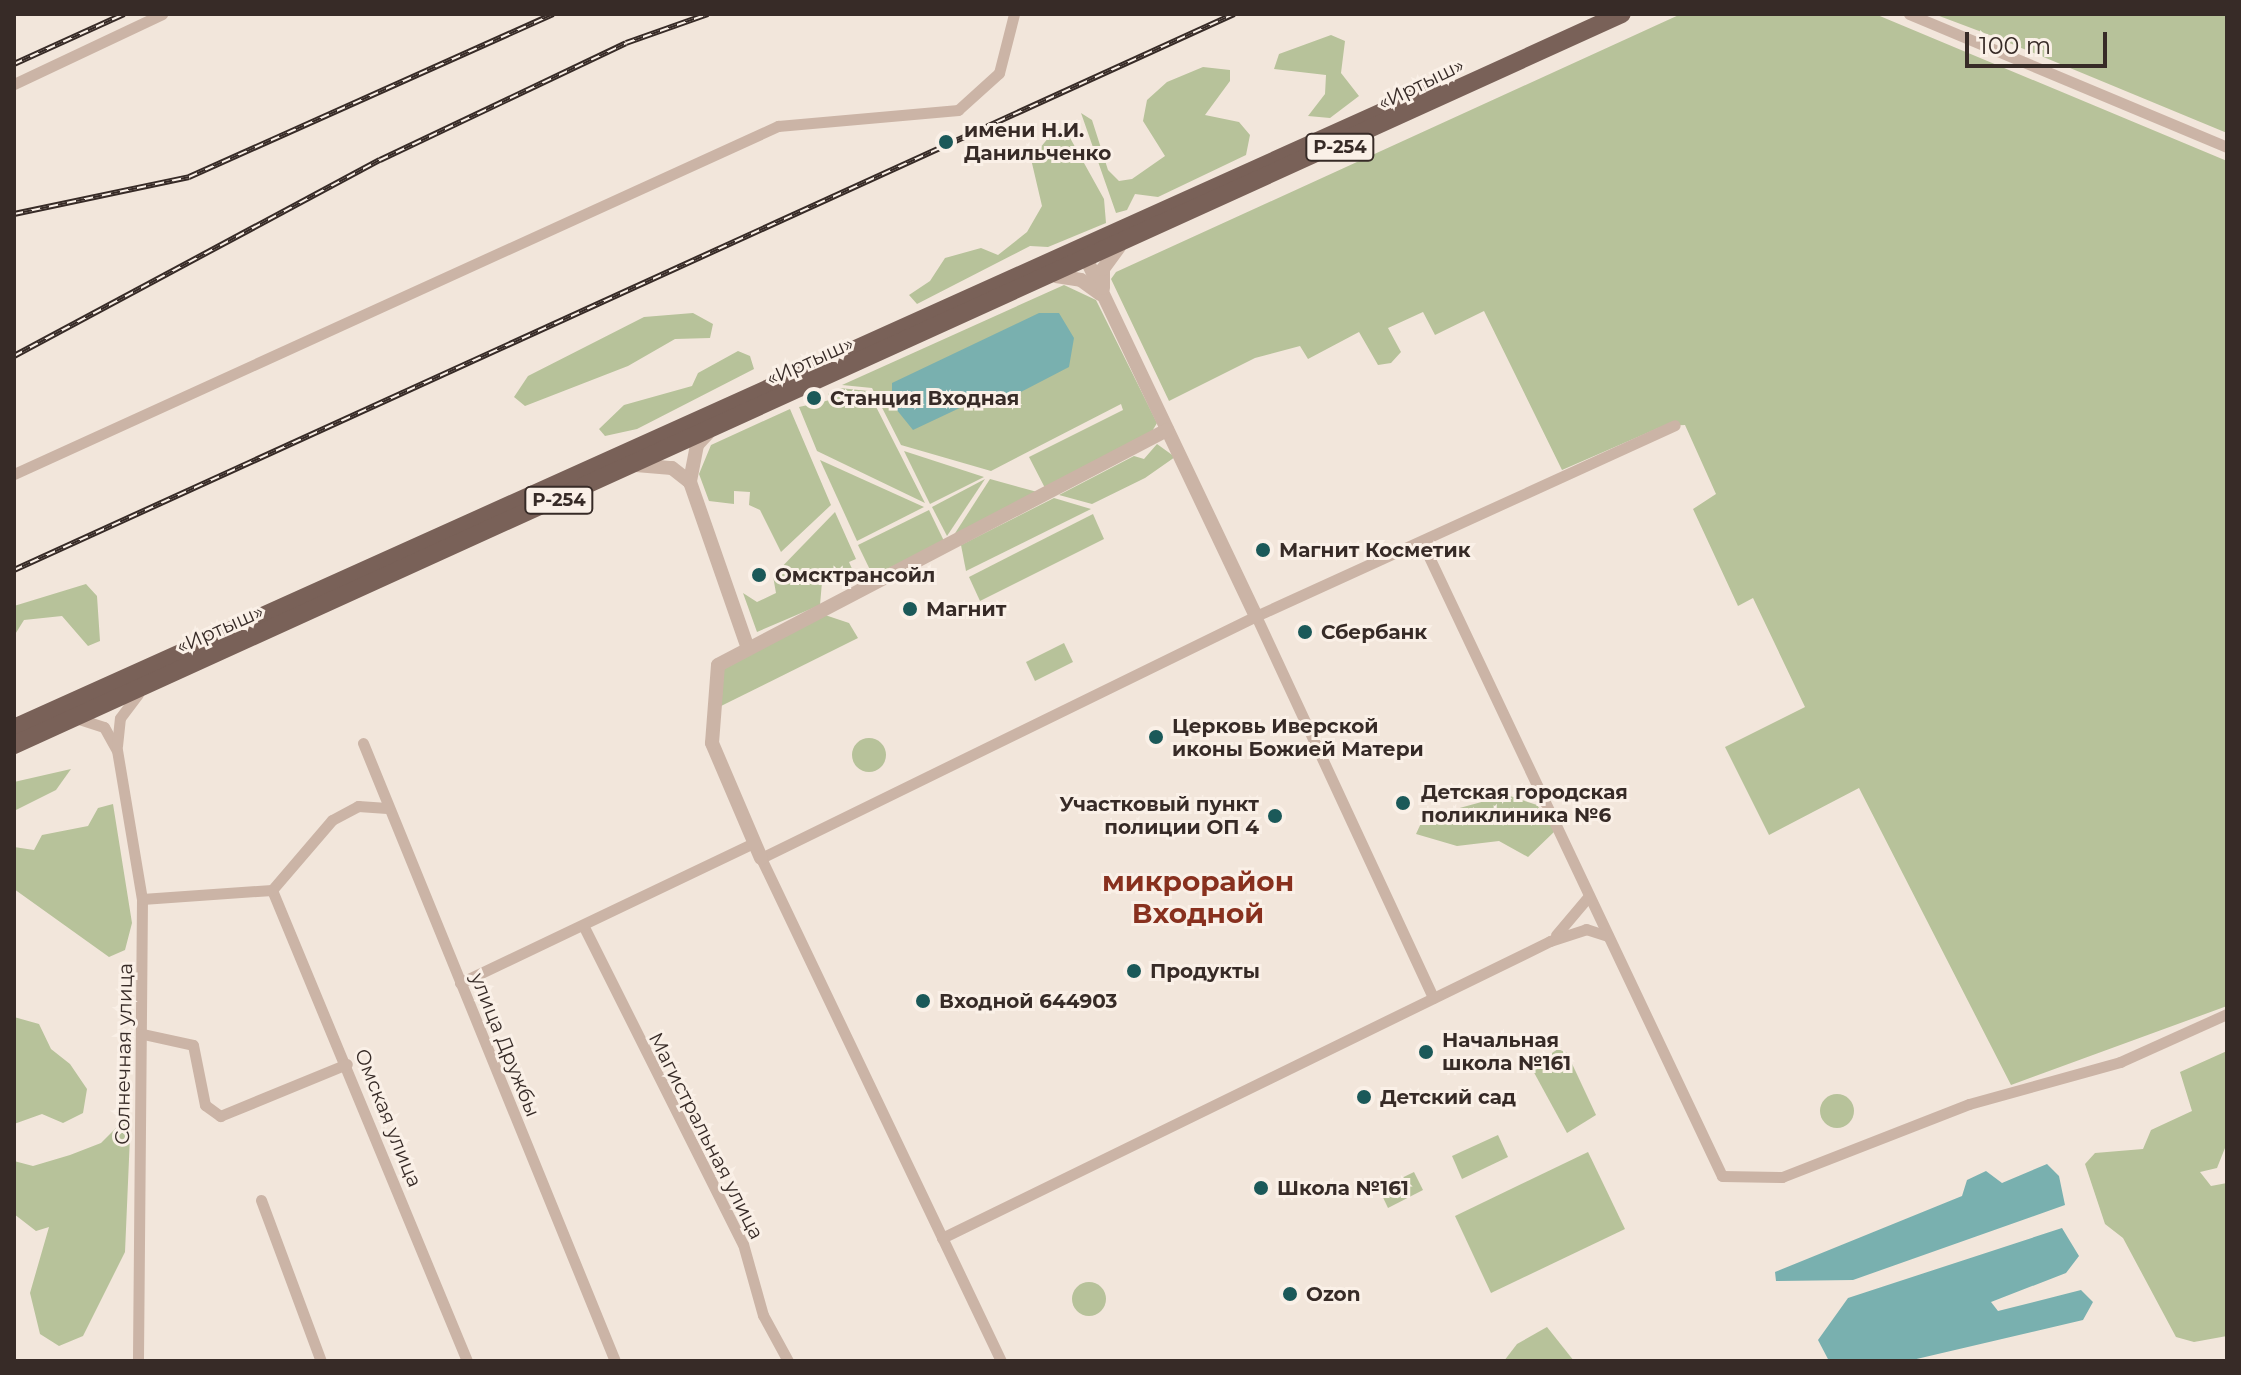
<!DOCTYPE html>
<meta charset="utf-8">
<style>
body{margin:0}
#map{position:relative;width:2241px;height:1375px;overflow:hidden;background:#f2e6db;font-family:Montserrat,sans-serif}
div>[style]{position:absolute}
.green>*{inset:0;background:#b7c29a}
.round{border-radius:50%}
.water>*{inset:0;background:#79b0af}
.minor>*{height:11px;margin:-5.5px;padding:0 5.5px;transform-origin:5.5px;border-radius:5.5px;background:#cbb4a6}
.tertiary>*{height:14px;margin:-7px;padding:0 7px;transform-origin:7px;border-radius:7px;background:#cbb4a6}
.primary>*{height:18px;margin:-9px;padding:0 9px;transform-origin:9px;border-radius:9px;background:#796158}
.rail>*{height:6px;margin-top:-3px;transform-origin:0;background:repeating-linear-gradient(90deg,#faf0e7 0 9px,#372b27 0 18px);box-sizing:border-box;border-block:2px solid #372b27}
.dots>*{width:22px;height:22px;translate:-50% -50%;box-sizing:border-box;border:4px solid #faf0e7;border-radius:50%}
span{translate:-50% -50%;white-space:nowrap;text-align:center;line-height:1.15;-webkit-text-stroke:6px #faf0e7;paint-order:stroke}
.shield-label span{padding:2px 6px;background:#faf0e7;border:2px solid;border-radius:6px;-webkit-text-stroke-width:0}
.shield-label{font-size:18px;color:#372b27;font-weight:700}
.street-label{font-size:20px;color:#372b27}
.poi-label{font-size:20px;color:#372b27;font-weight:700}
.left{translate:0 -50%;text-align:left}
.right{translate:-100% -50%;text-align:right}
.district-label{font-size:28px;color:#88301e;font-weight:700}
.frame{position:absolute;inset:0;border:16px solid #372b27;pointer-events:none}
.scale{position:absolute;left:1965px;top:32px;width:142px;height:36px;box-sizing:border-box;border:4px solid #372b27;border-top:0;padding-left:10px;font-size:24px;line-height:28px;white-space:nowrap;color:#372b27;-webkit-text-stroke:6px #faf0e7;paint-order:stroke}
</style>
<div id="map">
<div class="green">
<div style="clip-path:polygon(1681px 14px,1875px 14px,2227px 161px,2227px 1006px,2011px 1085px,1859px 788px,1769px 835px,1725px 747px,1805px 707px,1753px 598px,1738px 606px,1693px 509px,1716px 494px,1685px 425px,1663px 426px,1562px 470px,1484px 311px,1435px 335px,1423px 312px,1388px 328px,1401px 352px,1391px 363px,1378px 365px,1359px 332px,1308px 359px,1300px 346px,1255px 358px,1169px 401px,1111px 279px,1116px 272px)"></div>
<div style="clip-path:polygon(1934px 14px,2227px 14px,2227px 133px,1995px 37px)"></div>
<div style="clip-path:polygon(1331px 35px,1345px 41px,1341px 73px,1359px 96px,1330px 118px,1308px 116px,1325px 94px,1326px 75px,1274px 69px,1279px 54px)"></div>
<div style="clip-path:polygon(1203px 67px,1230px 70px,1230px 81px,1205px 115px,1239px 122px,1250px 135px,1246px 155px,1158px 197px,1135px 194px,1127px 210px,1116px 213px,1081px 113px,1092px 120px,1108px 170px,1119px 181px,1132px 179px,1165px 156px,1143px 121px,1147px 100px,1167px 82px)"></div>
<div style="clip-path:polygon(1069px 136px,1104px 199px,1106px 223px,1048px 247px,1030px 246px,917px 304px,909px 295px,930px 281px,945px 258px,981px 248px,998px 255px,1027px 232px,1042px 206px,1031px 159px,1049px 137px)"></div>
<div style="clip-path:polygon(1064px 285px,1096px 300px,1157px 423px,1151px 433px,1045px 488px,1029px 457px,1123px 410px,1121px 404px,991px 471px,901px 445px,872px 388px,842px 385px)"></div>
<div style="clip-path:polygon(693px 313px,713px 324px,710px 338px,675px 339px,628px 366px,525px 406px,514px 397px,528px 376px,644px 317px)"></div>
<div style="clip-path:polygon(738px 351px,750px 356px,754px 369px,637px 429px,605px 436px,599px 429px,624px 405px,692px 386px,698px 373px)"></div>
<div style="clip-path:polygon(840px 388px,868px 391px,925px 503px,817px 451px,799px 407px,830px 400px,828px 394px)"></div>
<div style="clip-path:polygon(790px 409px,831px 505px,781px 552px,760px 510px,749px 505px,750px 492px,734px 491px,734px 504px,709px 501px,699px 474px,711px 445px)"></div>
<div style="clip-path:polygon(1157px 444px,1175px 457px,1145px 478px,1092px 504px,1059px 495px,1134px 456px,1144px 459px)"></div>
<div style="clip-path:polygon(904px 451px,984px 477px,930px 504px)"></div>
<div style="clip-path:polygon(820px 460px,924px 507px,857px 541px)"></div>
<div style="clip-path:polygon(985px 479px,947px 536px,932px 507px)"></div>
<div style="clip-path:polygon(990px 479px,1041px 493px,952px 538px)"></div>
<div style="clip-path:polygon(1054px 498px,1091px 509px,966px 571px,961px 545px)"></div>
<div style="clip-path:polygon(929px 510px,944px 541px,873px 576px,858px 545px)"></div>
<div style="clip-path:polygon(835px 512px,856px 559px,849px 562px,853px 571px,822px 582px,820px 605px,757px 632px,743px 593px,757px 602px,776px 593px,773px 576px)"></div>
<div style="clip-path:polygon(1093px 514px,1104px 539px,980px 601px,969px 577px)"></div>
<div style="clip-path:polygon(86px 584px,97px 596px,100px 641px,88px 646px,62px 616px,24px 620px,14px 636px,14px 606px)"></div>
<div style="clip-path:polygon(825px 615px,849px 623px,858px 638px,717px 708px,724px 669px)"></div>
<div style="clip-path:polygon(1064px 643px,1073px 662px,1035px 681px,1026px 662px)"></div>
<div class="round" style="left:852px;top:738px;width:34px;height:34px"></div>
<div style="clip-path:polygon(71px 769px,56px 790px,14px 811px,14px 782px)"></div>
<div style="clip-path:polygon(1507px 795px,1537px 805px,1555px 831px,1528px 857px,1499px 841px,1457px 846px,1416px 834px,1428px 808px,1445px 812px)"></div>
<div style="clip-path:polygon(113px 804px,132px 923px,125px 950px,109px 957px,14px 889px,14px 847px,34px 850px,42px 835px,88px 826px,98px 808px)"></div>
<div style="clip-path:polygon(14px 1017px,39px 1024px,51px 1049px,70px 1064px,87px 1089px,83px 1113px,63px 1123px,42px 1114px,14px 1124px)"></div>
<div style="clip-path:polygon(1558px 1049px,1567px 1053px,1596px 1115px,1567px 1133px,1531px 1067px)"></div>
<div style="clip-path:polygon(2227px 1051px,2225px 1148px,2217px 1168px,2200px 1172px,2211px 1186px,2227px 1183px,2227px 1336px,2194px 1342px,2176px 1337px,2123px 1238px,2105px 1224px,2085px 1164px,2095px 1153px,2143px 1149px,2151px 1130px,2192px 1111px,2180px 1072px)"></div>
<div class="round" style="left:1820px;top:1094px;width:34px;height:34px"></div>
<div style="clip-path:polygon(123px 1121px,130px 1136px,125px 1252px,83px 1336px,59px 1346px,40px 1334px,30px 1293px,49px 1227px,36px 1231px,14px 1214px,14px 1161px,33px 1166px,70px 1155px,101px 1143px)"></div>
<div style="clip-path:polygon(1498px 1135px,1508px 1157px,1462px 1179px,1452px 1156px)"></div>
<div style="clip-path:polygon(1588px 1152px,1625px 1229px,1491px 1293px,1455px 1216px)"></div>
<div style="clip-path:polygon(1414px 1172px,1423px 1190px,1388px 1208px,1379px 1189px)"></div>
<div class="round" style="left:1072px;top:1282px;width:34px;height:34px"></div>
<div style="clip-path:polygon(1547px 1327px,1574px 1361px,1504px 1361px,1517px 1344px)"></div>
</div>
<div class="water">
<div style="clip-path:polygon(1039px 313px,1059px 313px,1074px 338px,1069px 367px,1009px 398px,983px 397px,913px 430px,892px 404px,892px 383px)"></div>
<div style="clip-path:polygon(2047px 1164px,2059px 1176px,2065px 1205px,1853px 1280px,1776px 1281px,1775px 1272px,1962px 1196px,1967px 1180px,1986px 1171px,2002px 1183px)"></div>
<div style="clip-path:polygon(2062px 1228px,2079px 1256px,2066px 1273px,1991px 1302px,1998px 1311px,2081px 1290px,2093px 1302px,2083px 1320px,1908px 1361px,1829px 1361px,1818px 1340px,1848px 1298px)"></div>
</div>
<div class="minor">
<div style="left:1909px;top:14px;width:345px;rotate:22.7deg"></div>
<div style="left:14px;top:84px;width:164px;rotate:-25.3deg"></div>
<div style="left:14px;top:474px;width:840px;rotate:-24.49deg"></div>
<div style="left:778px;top:126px;width:181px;rotate:-5.1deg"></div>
<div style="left:958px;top:110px;width:55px;rotate:-42.1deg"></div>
<div style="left:999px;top:73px;width:61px;rotate:-75.7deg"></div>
<div style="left:1422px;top:542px;width:701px;rotate:64.68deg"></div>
<div style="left:1722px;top:1176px;width:60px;rotate:1deg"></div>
<div style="left:1782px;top:1177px;width:201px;rotate:-21.3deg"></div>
<div style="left:1969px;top:1104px;width:157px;rotate:-15.5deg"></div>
<div style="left:2120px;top:1062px;width:117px;rotate:-24.2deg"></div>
<div style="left:1256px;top:616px;width:421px;rotate:65.1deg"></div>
<div style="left:79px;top:719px;width:26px;rotate:18deg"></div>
<div style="left:104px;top:727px;width:26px;rotate:61deg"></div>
<div style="left:117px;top:750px;width:151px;rotate:80.5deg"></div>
<div style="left:142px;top:899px;width:462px;rotate:90.5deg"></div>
<div style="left:363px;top:743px;width:667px;rotate:67.82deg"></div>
<div style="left:117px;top:746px;width:28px;rotate:-84deg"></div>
<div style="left:120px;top:718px;width:30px;rotate:-53deg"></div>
<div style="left:272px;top:890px;width:510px;rotate:67.51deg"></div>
<div style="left:272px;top:890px;width:92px;rotate:-49.4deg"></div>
<div style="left:332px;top:820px;width:30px;rotate:-28deg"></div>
<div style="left:358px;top:806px;width:29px;rotate:4deg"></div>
<div style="left:142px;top:899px;width:130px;rotate:-4deg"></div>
<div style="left:585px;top:929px;width:352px;rotate:63.4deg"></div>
<div style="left:743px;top:1244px;width:74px;rotate:74.3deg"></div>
<div style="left:763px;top:1315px;width:52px;rotate:61.5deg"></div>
<div style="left:1556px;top:935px;width:51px;rotate:-49.8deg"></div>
<div style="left:460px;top:983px;width:326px;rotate:-25.5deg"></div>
<div style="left:143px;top:1034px;width:51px;rotate:12.4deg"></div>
<div style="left:193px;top:1045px;width:61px;rotate:78.7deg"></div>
<div style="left:205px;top:1105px;width:19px;rotate:36deg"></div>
<div style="left:220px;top:1116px;width:137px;rotate:-22.3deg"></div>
<div style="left:261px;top:1200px;width:172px;rotate:69.6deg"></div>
<div style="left:942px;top:1238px;width:677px;rotate:-26.03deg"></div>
<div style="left:1550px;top:941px;width:38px;rotate:-18deg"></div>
<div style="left:1586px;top:929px;width:23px;rotate:18deg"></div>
<div style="left:1001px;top:1361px;width:557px;rotate:-115.51deg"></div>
<div style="left:761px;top:858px;width:551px;rotate:-26.05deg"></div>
<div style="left:1256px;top:616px;width:460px;rotate:-24.5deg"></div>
</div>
<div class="tertiary">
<div style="left:1083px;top:252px;width:403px;rotate:64.6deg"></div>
<div style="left:1056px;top:276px;width:25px;rotate:9deg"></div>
<div style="left:1081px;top:280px;width:24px;rotate:36deg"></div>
<div style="left:1103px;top:288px;width:19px;rotate:-90deg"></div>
<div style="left:1103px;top:269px;width:27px;rotate:-54deg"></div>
<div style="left:708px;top:433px;width:16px;rotate:133deg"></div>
<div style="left:697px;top:445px;width:38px;rotate:101deg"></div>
<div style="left:690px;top:482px;width:174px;rotate:70.8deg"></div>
<div style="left:636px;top:465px;width:36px;rotate:5deg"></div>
<div style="left:672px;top:468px;width:23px;rotate:38deg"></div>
<div style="left:761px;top:858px;width:125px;rotate:-113.1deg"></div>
<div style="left:712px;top:743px;width:78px;rotate:-85.6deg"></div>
<div style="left:718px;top:665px;width:507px;rotate:-27.63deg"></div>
</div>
<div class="primary">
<div style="left:14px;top:728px;width:1556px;rotate:-24.24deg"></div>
<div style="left:14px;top:745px;width:1766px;rotate:-24.45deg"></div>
</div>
<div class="rail">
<div style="left:14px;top:64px;width:121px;rotate:-24.4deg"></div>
<div style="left:14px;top:214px;width:179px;rotate:-11.9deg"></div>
<div style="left:189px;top:177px;width:399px;rotate:-24.1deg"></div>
<div style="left:14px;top:356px;width:415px;rotate:-28.2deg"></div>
<div style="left:380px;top:160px;width:272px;rotate:-25.4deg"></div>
<div style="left:626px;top:43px;width:87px;rotate:-19.5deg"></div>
<div style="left:14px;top:570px;width:1341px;rotate:-24.5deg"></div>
</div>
<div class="dots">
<div style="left:946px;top:142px;background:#1b5959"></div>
<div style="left:814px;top:398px;background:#1b5959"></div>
<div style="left:1263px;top:550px;background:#1b5959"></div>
<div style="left:759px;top:575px;background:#1b5959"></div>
<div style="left:910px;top:609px;background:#1b5959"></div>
<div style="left:1305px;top:632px;background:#1b5959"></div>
<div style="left:1156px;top:737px;background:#1b5959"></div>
<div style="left:1403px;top:803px;background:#1b5959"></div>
<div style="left:1275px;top:816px;background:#1b5959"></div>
<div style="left:1134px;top:971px;background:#1b5959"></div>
<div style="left:923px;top:1001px;background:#1b5959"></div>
<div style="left:1426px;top:1052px;background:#1b5959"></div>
<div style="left:1364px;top:1097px;background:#1b5959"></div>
<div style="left:1261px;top:1188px;background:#1b5959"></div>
<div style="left:1290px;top:1294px;background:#1b5959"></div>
</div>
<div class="shield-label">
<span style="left:1340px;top:147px">Р-254</span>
<span style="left:559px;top:500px">Р-254</span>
</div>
<div class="street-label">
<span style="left:1421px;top:84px;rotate:-26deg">«Иртыш»</span>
<span style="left:810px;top:361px;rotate:-24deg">«Иртыш»</span>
<span style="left:220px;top:629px;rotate:-24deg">«Иртыш»</span>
<span style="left:505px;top:1045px;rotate:68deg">улица Дружбы</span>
<span style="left:124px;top:1054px;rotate:-89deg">Солнечная улица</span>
<span style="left:388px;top:1118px;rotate:68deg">Омская улица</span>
<span style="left:706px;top:1136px;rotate:63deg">Магистральная улица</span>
</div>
<div class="poi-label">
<span class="left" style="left:964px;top:142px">имени Н.И.<br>Данильченко</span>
<span class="left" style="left:830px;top:398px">Станция Входная</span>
<span class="left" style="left:1279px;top:550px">Магнит Косметик</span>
<span class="left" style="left:775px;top:575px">Омсктрансойл</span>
<span class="left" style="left:926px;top:609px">Магнит</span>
<span class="left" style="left:1321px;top:632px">Сбербанк</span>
<span class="left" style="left:1172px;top:738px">Церковь Иверской<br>иконы Божией Матери</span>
<span class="left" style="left:1421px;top:804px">Детская городская<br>поликлиника №6</span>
<span class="right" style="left:1259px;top:816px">Участковый пункт<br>полиции ОП 4</span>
<span class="left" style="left:1150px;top:971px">Продукты</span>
<span class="left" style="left:939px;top:1001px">Входной 644903</span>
<span class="left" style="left:1442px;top:1052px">Начальная<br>школа №161</span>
<span class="left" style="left:1380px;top:1097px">Детский сад</span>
<span class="left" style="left:1277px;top:1188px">Школа №161</span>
<span class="left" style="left:1306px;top:1294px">Ozon</span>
</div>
<div class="district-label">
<span style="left:1198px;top:897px">микрорайон<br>Входной</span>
</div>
<div class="frame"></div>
<div class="scale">100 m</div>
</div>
